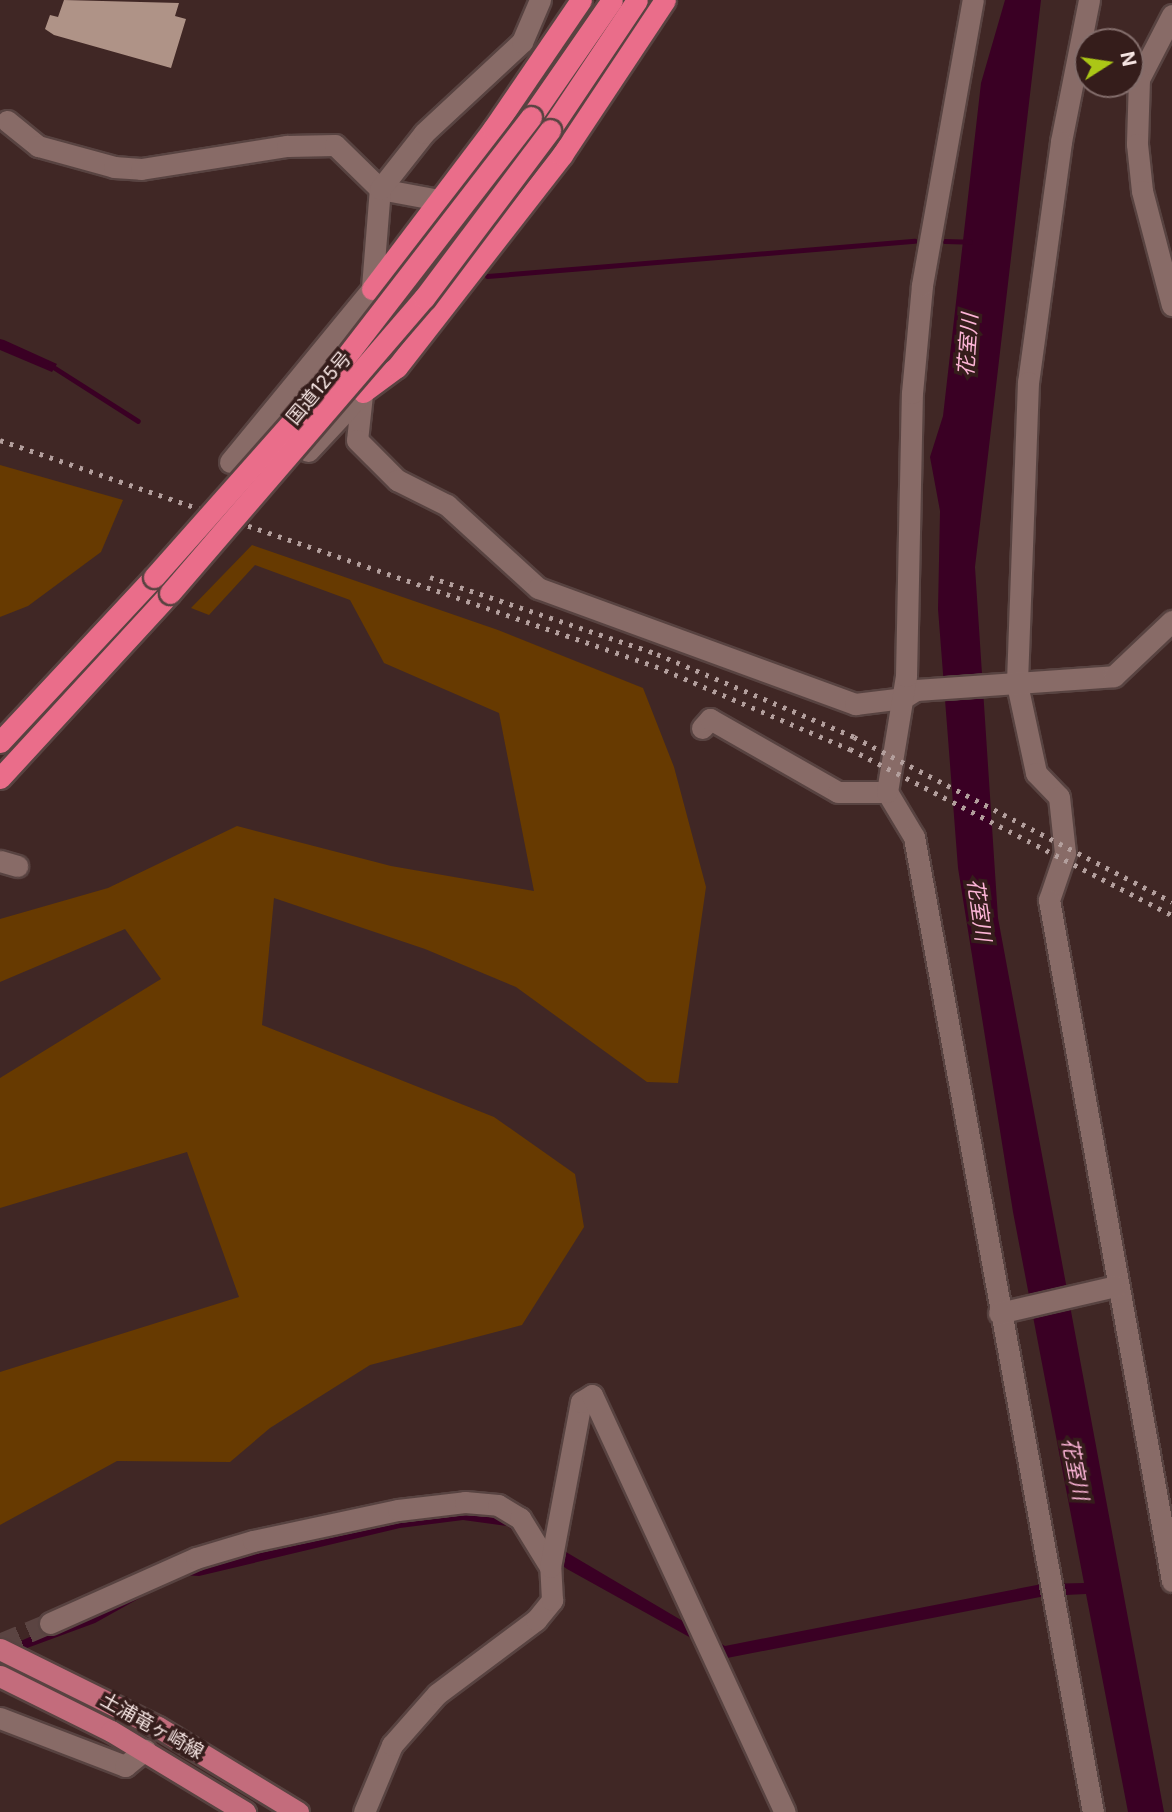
<!DOCTYPE html>
<meta charset="utf-8">
<style>
body{margin:0}
#map{position:relative;width:1172px;height:1812px;overflow:hidden;background:#402725;font-family:Inter,"Noto Sans JP",sans-serif}
div>[style]{position:absolute}
.green>*{inset:0;background:#673a01}
.water>*{inset:0;background:#3a0024}
.stream>*{height:5px;margin:-2.5px;padding:0 2.5px;transform-origin:2.5px;border-radius:2.5px;background:#3a0024}
.building>*{inset:0;background:#af9387}
.minor-tunnel>*{height:21px;margin-top:-10.5px;transform-origin:0;background:repeating-linear-gradient(90deg,#5b4442 0 21px,transparent 0 31px)}
.roads{filter:drop-shadow(2px 0 #584341) drop-shadow(-2px 0 #584341) drop-shadow(0 2px #584341) drop-shadow(0 -2px #584341)}
.minor>*{height:21px;margin:-10.5px;padding:0 10.5px;transform-origin:10.5px;border-radius:10.5px;background:#886b67}
.major>*{height:21px;margin:-10.5px;padding:0 10.5px;transform-origin:10.5px;border-radius:10.5px;background:#c36c7c}
.highway>*{height:21px;margin:-10.5px;padding:0 10.5px;transform-origin:10.5px;border-radius:10.5px;background:#ea6d8a}
.rail>*{height:5px;margin-top:-2.5px;transform-origin:0;background:repeating-linear-gradient(90deg,#b39f9d 0 3.5px,transparent 0 10.5px)}
.bridges{filter:drop-shadow(2px 0 #584341) drop-shadow(-2px 0 #584341) drop-shadow(0 2px #584341) drop-shadow(0 -2px #584341)}
.highway-bridge>*{height:21px;margin:-10.5px;padding:0 10.5px;transform-origin:10.5px;border-radius:10.5px;background:#ea6d8a}
span{translate:-50% -50%;white-space:nowrap;text-align:center;line-height:1.15;-webkit-text-stroke:7px #351d1b;paint-order:stroke}
.street-label{font-size:19px;color:#f7e6e4}
.water-label{font-size:21px;color:#fcb4d6;font-style:italic}
.north{position:absolute;left:1074px;top:28px;width:70px;height:70px;box-sizing:border-box;background:#351d1b;border:2px solid #836d6b;border-radius:50%;rotate:78deg;font-size:19px;font-weight:700;line-height:28px;text-align:center;color:#f7e6e4}
.north::after{content:'';display:block;margin:auto;width:24px;height:32px;background:#abc716;clip-path:polygon(50% 0,100% 100%,50% 72%,0 100%)}
</style>
<div id="map">
<div class="green">
<div style="clip-path:polygon(0 465px,123px 500px,101px 552px,28px 606px,0 617px)"></div>
<div style="clip-path:polygon(252px 545px,498px 630px,643px 688px,674px 767px,706px 887px,678px 1083px,647px 1082px,516px 987px,425px 949px,274px 898px,262px 1025px,494px 1117px,575px 1174px,584px 1227px,522px 1325px,370px 1365px,270px 1428px,230px 1462px,117px 1461px,0 1525px,0 1372px,239px 1297px,187px 1152px,0 1208px,0 1078px,161px 979px,125px 929px,0 982px,0 919px,108px 888px,237px 826px,391px 866px,534px 891px,499px 713px,384px 663px,350px 600px,255px 565px,209px 615px,191px 608px)"></div>
</div>
<div class="water">
<div style="clip-path:polygon(1005px 0,1041px 0,975px 567px,998px 918px,1164px 1812px,1128px 1812px,1086px 1594px,1045px 1596px,727px 1658px,567px 1569px,507px 1526px,463px 1520px,400px 1528px,199px 1576px,181px 1575px,95px 1623px,0 1658px,0 1650px,197px 1564px,398px 1516px,495px 1510px,725px 1646px,1042px 1584px,1084px 1583px,1013px 1212px,958px 868px,938px 609px,940px 511px,930px 457px,943px 416px,981px 83px)"></div>
<div style="clip-path:polygon(0 339px,4px 340px,57px 364px,52px 372px,0 350px)"></div>
</div>
<div class="stream">
<div style="left:945px;top:241px;width:25px;rotate:2deg"></div>
<div style="left:487px;top:276px;width:429px;rotate:-4.7deg"></div>
<div style="left:50px;top:365px;width:104px;rotate:32.5deg"></div>
</div>
<div class="building">
<div style="clip-path:polygon(64px 0,179px 3px,175px 16px,186px 19px,171px 68px,54px 35px,45px 29px,50px 15px,58px 17px)"></div>
</div>
<div class="minor-tunnel">
<div style="left:0;top:1644px;width:54px;rotate:-22.8deg"></div>
</div>
<div class="roads">
<div class="minor">
<div style="left:1089px;top:0;width:145px;rotate:101.2deg"></div>
<div style="left:1061px;top:142px;width:242px;rotate:97.8deg"></div>
<div style="left:1028px;top:382px;width:302px;rotate:92.1deg"></div>
<div style="left:1017px;top:684px;width:91px;rotate:77.9deg"></div>
<div style="left:1036px;top:773px;width:33px;rotate:46deg"></div>
<div style="left:1059px;top:797px;width:56px;rotate:83.9deg"></div>
<div style="left:1065px;top:853px;width:50px;rotate:108.8deg"></div>
<div style="left:1049px;top:900px;width:692px;rotate:79.76deg"></div>
<div style="left:1172px;top:15px;width:72px;rotate:117.3deg"></div>
<div style="left:1139px;top:79px;width:65px;rotate:91.8deg"></div>
<div style="left:1137px;top:144px;width:47px;rotate:83.9deg"></div>
<div style="left:1142px;top:191px;width:118px;rotate:75.3deg"></div>
<div style="left:7px;top:121px;width:40px;rotate:39deg"></div>
<div style="left:38px;top:146px;width:79px;rotate:15.4deg"></div>
<div style="left:114px;top:167px;width:27px;rotate:4deg"></div>
<div style="left:141px;top:169px;width:148px;rotate:-9deg"></div>
<div style="left:287px;top:146px;width:48px;rotate:-1.2deg"></div>
<div style="left:335px;top:145px;width:63px;rotate:44.4deg"></div>
<div style="left:380px;top:189px;width:60px;rotate:10.6deg"></div>
<div style="left:368px;top:337px;width:148px;rotate:-85.4deg"></div>
<div style="left:380px;top:189px;width:71px;rotate:-51.8deg"></div>
<div style="left:424px;top:133px;width:134px;rotate:-42.9deg"></div>
<div style="left:522px;top:42px;width:46px;rotate:-66.8deg"></div>
<div style="left:364px;top:376px;width:64px;rotate:96.2deg"></div>
<div style="left:357px;top:440px;width:57px;rotate:45deg"></div>
<div style="left:397px;top:480px;width:56px;rotate:26.6deg"></div>
<div style="left:447px;top:505px;width:123px;rotate:42.4deg"></div>
<div style="left:538px;top:588px;width:338px;rotate:20.1deg"></div>
<div style="left:855px;top:704px;width:48px;rotate:-7.1deg"></div>
<div style="left:903px;top:698px;width:15px;rotate:-32deg"></div>
<div style="left:916px;top:690px;width:198px;rotate:-4deg"></div>
<div style="left:1114px;top:676px;width:80px;rotate:-43.5deg"></div>
<div style="left:308px;top:451px;width:81px;rotate:-47deg"></div>
<div style="left:230px;top:462px;width:224px;rotate:-50.6deg"></div>
<div style="left:702px;top:728px;width:12px;rotate:-48deg"></div>
<div style="left:710px;top:719px;width:147px;rotate:29.7deg"></div>
<div style="left:838px;top:792px;width:49px"></div>
<div style="left:887px;top:792px;width:52px;rotate:59deg"></div>
<div style="left:914px;top:837px;width:991px;rotate:79.6deg"></div>
<div style="left:887px;top:792px;width:118px;rotate:-80.7deg"></div>
<div style="left:906px;top:676px;width:283px;rotate:-88.8deg"></div>
<div style="left:912px;top:393px;width:108px;rotate:-84.7deg"></div>
<div style="left:922px;top:285px;width:290px;rotate:-79.9deg"></div>
<div style="left:0;top:861px;width:18px;rotate:16deg"></div>
<div style="left:999px;top:1313px;width:120px;rotate:-13deg"></div>
<div style="left:50px;top:1623px;width:160px;rotate:-24deg"></div>
<div style="left:196px;top:1558px;width:59px;rotate:-16.6deg"></div>
<div style="left:253px;top:1541px;width:148px;rotate:-12.1deg"></div>
<div style="left:398px;top:1510px;width:67px;rotate:-6.8deg"></div>
<div style="left:465px;top:1502px;width:33px;rotate:5deg"></div>
<div style="left:498px;top:1505px;width:26px;rotate:31deg"></div>
<div style="left:520px;top:1518px;width:57px;rotate:58.5deg"></div>
<div style="left:0;top:1718px;width:134px;rotate:21deg"></div>
<div style="left:125px;top:1766px;width:26px;rotate:-39deg"></div>
<div style="left:364px;top:1812px;width:73px;rotate:-67.3deg"></div>
<div style="left:392px;top:1745px;width:68px;rotate:-48.6deg"></div>
<div style="left:437px;top:1694px;width:124px;rotate:-36.8deg"></div>
<div style="left:536px;top:1620px;width:26px;rotate:-51deg"></div>
<div style="left:552px;top:1600px;width:33px;rotate:-93deg"></div>
<div style="left:550px;top:1567px;width:168px;rotate:-79.4deg"></div>
<div style="left:581px;top:1402px;width:13px;rotate:-32deg"></div>
<div style="left:592px;top:1395px;width:459px;rotate:65.2deg"></div>
</div>
<div class="major">
<div style="left:0;top:1649px;width:176px;rotate:26.3deg"></div>
<div style="left:158px;top:1727px;width:164px;rotate:31.3deg"></div>
<div style="left:0;top:1676px;width:124px;rotate:26.4deg"></div>
<div style="left:111px;top:1731px;width:157px;rotate:31.2deg"></div>
</div>
<div class="highway">
<div style="left:531px;top:117px;width:142px;rotate:-55.3deg"></div>
<div style="left:550px;top:130px;width:156px;rotate:-56.2deg"></div>
<div style="left:372px;top:289px;width:201px;rotate:-52.9deg"></div>
<div style="left:493px;top:129px;width:156px;rotate:-55.7deg"></div>
<div style="left:363px;top:392px;width:42px;rotate:-36.3deg"></div>
<div style="left:397px;top:367px;width:269px;rotate:-52.1deg"></div>
<div style="left:562px;top:155px;width:186px;rotate:-56.4deg"></div>
<div style="left:0;top:742px;width:226px;rotate:-47deg"></div>
<div style="left:0;top:778px;width:251px;rotate:-47.4deg"></div>
</div>
</div>
<div class="rail">
<div style="left:0;top:440px;width:693px;rotate:19.04deg"></div>
<div style="left:655px;top:666px;width:212px;rotate:23.1deg"></div>
<div style="left:850px;top:749px;width:362px;rotate:27.3deg"></div>
<div style="left:430px;top:577px;width:240px;rotate:18.7deg"></div>
<div style="left:657px;top:654px;width:214px;rotate:22.8deg"></div>
<div style="left:854px;top:737px;width:358px;rotate:27.4deg"></div>
</div>
<div class="bridges">
<div class="highway-bridge">
<div style="left:154px;top:577px;width:250px;rotate:-48.4deg"></div>
<div style="left:320px;top:390px;width:345px;rotate:-52.3deg"></div>
<div style="left:170px;top:593px;width:389px;rotate:-49.3deg"></div>
<div style="left:424px;top:298px;width:210px;rotate:-53.1deg"></div>
</div>
</div>
<div class="street-label">
<span style="left:319px;top:388px;rotate:-50deg">国道125号</span>
<span style="left:152px;top:1726px;rotate:29deg">土浦竜ヶ崎線</span>
</div>
<div class="water-label">
<span style="left:968px;top:345px;rotate:-86deg">花室川</span>
<span style="left:979px;top:910px;rotate:82deg">花室川</span>
<span style="left:1075px;top:1469px;rotate:79deg">花室川</span>
</div>
<div class="north">N</div>
</div>
